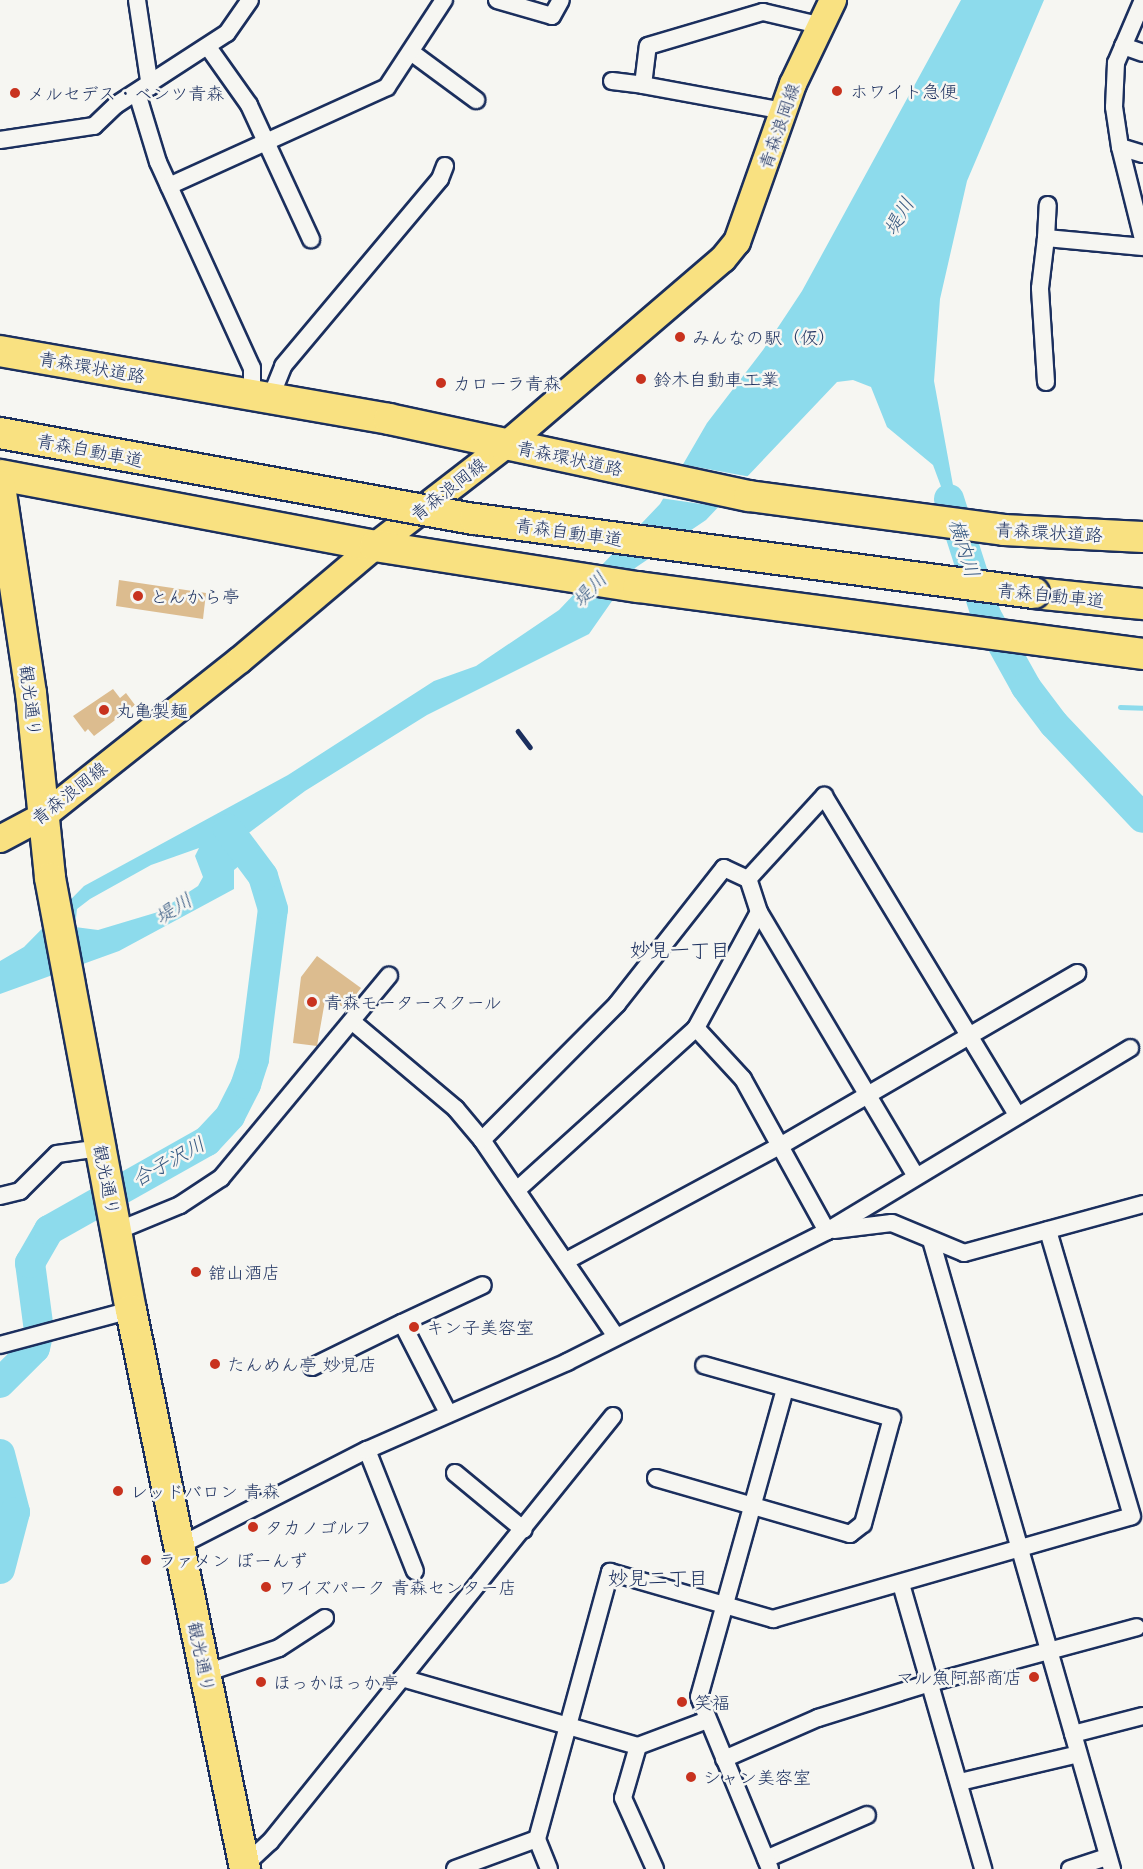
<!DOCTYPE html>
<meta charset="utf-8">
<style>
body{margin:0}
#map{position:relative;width:1143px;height:1869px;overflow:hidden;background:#f6f6f2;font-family:"Playpen Sans","Klee One",sans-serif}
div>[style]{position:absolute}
.water>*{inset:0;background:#8ddbec}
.pier>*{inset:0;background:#f6f6f2}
.stream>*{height:5px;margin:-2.5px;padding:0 2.5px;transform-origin:2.5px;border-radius:2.5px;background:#8ddbec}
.river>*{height:30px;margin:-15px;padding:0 15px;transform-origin:15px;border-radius:15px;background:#8ddbec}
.building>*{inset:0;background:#dcbc8f}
.roads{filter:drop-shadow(2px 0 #1b2f5e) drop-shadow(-2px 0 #1b2f5e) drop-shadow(0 2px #1b2f5e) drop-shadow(0 -2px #1b2f5e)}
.street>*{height:16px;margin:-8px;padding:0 8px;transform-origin:8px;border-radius:8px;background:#f6f6f2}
.primary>*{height:26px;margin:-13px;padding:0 13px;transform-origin:13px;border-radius:13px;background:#f9e181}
.highway>*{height:30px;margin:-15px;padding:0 15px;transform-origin:15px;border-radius:15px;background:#f9e181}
.rail>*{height:4.5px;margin:-2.25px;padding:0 2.25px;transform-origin:2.25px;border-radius:2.25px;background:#1b2f5e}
.bridges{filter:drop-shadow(2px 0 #1b2f5e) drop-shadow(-2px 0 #1b2f5e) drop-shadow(0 2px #1b2f5e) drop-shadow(0 -2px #1b2f5e)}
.highway-bridge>*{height:30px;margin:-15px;padding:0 15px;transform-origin:15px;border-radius:15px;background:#f9e181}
.dots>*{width:16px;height:16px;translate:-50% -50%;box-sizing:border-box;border:3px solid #f6f6f2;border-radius:50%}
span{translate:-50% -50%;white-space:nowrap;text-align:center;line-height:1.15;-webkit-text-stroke:5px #f6f6f2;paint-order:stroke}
.poi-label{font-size:18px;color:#1b2f5e}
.left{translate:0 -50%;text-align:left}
.right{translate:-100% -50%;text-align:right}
.street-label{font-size:18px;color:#1b2f5e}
.water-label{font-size:20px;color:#385a82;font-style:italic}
.neighbourhood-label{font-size:20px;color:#1b2f5e}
</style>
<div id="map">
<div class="water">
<div style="clip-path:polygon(evenodd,961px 0,1044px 0,967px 181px,940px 299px,934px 381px,965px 551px,933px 465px,887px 427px,871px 387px,853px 380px,837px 382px,706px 520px,635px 568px,589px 634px,427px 715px,305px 791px,246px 835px,251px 856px,234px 870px,234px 889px,119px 951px,0 994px,0 961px,24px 947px,84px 886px,288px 775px,434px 681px,476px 666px,559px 610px,660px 504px,707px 423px,763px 350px,802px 291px,961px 0,199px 848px,195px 856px,203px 877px,198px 886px,158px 912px,98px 930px,75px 927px,77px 909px,90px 899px,151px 865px,199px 848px)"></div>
</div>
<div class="pier">
<div style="clip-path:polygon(680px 464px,751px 477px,722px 507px,660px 498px)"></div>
</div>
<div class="stream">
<div style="left:1033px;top:697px;width:15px;rotate:8deg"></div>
<div style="left:1120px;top:707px;width:23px;rotate:2deg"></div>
</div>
<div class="river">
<div style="left:949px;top:499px;width:122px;rotate:72.3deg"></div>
<div style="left:986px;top:615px;width:82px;rotate:60.9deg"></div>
<div style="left:1026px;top:687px;width:46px;rotate:52.9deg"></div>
<div style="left:1054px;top:724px;width:129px;rotate:46.6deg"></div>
<div style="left:0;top:1383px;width:49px;rotate:-45deg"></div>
<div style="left:35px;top:1348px;width:17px;rotate:-77deg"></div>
<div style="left:39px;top:1331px;width:69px;rotate:-97.5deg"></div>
<div style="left:30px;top:1263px;width:38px;rotate:-60deg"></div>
<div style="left:49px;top:1230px;width:181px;rotate:-29.4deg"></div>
<div style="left:207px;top:1141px;width:34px;rotate:-47deg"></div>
<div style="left:230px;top:1116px;width:36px;rotate:-63deg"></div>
<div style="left:246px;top:1084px;width:26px;rotate:-72deg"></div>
<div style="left:254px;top:1059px;width:151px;rotate:-82.8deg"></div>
<div style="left:273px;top:909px;width:34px;rotate:-107deg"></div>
<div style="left:263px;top:876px;width:59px;rotate:-126.7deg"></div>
<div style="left:0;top:1454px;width:60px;rotate:75.5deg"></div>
<div style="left:15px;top:1512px;width:59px;rotate:104.7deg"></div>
</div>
<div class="building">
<div style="clip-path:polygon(119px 580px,206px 593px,203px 619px,116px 606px)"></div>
<div style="clip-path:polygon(113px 689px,120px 698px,126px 693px,135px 705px,94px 736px,88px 729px,85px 732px,73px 716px)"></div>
<div style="clip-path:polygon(317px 956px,361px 988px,345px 1009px,326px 995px,317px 1046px,293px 1043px,301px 977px)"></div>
</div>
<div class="roads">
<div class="street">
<div style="left:137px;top:0;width:88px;rotate:81.5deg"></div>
<div style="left:497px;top:0;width:57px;rotate:16.2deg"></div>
<div style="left:552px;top:16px;width:18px;rotate:-61deg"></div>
<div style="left:1143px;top:0;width:69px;rotate:113.2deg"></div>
<div style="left:1116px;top:63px;width:44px;rotate:92.6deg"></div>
<div style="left:1114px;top:107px;width:40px;rotate:81.5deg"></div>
<div style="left:1120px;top:147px;width:24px;rotate:17deg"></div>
<div style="left:1123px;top:46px;width:21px;rotate:19deg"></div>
<div style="left:208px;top:47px;width:71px;rotate:54.7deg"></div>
<div style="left:249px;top:105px;width:148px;rotate:65.2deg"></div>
<div style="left:411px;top:52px;width:81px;rotate:36.4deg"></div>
<div style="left:612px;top:81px;width:31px;rotate:7deg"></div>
<div style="left:137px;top:93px;width:72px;rotate:73.1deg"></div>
<div style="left:158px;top:162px;width:226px;rotate:65.5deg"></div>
<div style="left:252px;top:368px;width:28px;rotate:90deg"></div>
<div style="left:784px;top:111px;width:143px;rotate:-169.6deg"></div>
<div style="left:643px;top:85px;width:39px;rotate:-83deg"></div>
<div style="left:648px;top:46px;width:120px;rotate:-16.5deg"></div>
<div style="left:763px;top:12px;width:57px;rotate:13.1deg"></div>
<div style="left:0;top:140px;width:95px;rotate:-8.5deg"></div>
<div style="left:94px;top:126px;width:30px;rotate:-44deg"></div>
<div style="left:116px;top:105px;width:132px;rotate:-33deg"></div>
<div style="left:227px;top:33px;width:40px;rotate:-55.1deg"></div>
<div style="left:1120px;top:147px;width:95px;rotate:76deg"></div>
<div style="left:169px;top:186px;width:239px;rotate:-24.4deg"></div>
<div style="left:387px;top:87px;width:104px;rotate:-56.8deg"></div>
<div style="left:1046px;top:238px;width:33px;rotate:-87deg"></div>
<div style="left:1046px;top:382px;width:94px;rotate:-93.7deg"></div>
<div style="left:1040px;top:288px;width:50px;rotate:-83.2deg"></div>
<div style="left:1046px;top:238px;width:97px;rotate:5.3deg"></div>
<div style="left:270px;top:399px;width:35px;rotate:-68deg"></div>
<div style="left:283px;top:366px;width:244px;rotate:-50deg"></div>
<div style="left:440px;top:179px;width:14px;rotate:-69deg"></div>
<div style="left:759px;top:912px;width:307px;rotate:59.3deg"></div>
<div style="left:354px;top:1023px;width:133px;rotate:40.1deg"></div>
<div style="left:456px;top:1109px;width:40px;rotate:50deg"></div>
<div style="left:482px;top:1140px;width:236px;rotate:55.7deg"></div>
<div style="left:696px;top:1028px;width:69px;rotate:47.3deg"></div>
<div style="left:743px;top:1079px;width:174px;rotate:61.1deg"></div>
<div style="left:482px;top:1140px;width:192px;rotate:-45.2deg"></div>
<div style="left:617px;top:1004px;width:173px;rotate:-51.8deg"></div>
<div style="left:724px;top:868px;width:26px;rotate:25deg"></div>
<div style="left:518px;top:1189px;width:240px;rotate:-42.1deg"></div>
<div style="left:696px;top:1028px;width:132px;rotate:-61.5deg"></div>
<div style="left:759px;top:912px;width:35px;rotate:-108deg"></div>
<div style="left:748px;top:879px;width:113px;rotate:-47.5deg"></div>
<div style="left:824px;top:796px;width:373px;rotate:58.8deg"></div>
<div style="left:0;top:1196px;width:21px;rotate:-14deg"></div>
<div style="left:20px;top:1191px;width:52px;rotate:-45deg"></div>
<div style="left:57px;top:1154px;width:43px;rotate:-7.9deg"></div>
<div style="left:834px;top:1230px;width:58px;rotate:-6.9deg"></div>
<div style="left:892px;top:1223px;width:78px;rotate:22.6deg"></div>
<div style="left:964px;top:1253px;width:186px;rotate:-15.3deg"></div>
<div style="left:117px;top:1231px;width:68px;rotate:-22.4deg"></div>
<div style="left:180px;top:1205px;width:49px;rotate:-33.4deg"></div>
<div style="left:221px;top:1178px;width:263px;rotate:-50.3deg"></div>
<div style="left:931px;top:1240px;width:655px;rotate:73.95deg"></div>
<div style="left:566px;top:1261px;width:243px;rotate:-28.3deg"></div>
<div style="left:780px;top:1146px;width:344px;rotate:-30.2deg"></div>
<div style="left:402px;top:1323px;width:89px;rotate:-25.1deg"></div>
<div style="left:0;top:1345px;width:136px;rotate:-15deg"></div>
<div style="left:312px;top:1367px;width:100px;rotate:-26.1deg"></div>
<div style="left:402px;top:1323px;width:101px;rotate:62.9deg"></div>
<div style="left:367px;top:1450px;width:130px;rotate:68.4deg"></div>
<div style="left:455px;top:1473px;width:89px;rotate:39.6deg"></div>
<div style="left:656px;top:1478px;width:202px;rotate:16.1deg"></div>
<div style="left:850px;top:1534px;width:16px;rotate:-38deg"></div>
<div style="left:863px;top:1524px;width:110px;rotate:-74.7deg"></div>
<div style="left:892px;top:1418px;width:195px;rotate:-164.3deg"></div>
<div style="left:179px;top:1546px;width:211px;rotate:-27.1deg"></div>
<div style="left:367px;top:1450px;width:219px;rotate:-23.7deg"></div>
<div style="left:567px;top:1362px;width:291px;rotate:-26.7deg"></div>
<div style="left:827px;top:1231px;width:354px;rotate:-31.1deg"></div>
<div style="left:901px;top:1584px;width:297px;rotate:73.9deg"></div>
<div style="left:206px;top:1673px;width:77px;rotate:-18.9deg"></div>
<div style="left:279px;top:1648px;width:55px;rotate:-33.1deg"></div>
<div style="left:402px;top:1678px;width:246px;rotate:16.1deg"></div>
<div style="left:638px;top:1746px;width:74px;rotate:-20.6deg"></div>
<div style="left:1073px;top:1734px;width:72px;rotate:-14.4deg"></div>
<div style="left:638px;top:1746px;width:54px;rotate:106.1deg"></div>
<div style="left:623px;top:1798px;width:78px;rotate:65.7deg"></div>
<div style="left:724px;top:1759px;width:103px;rotate:-23.6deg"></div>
<div style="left:818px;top:1718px;width:117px;rotate:-17.4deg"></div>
<div style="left:930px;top:1683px;width:214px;rotate:-15.1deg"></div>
<div style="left:960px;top:1782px;width:121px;rotate:-13.3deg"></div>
<div style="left:766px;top:1859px;width:110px;rotate:-23.5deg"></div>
<div style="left:244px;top:1866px;width:35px;rotate:-43deg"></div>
<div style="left:270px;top:1842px;width:547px;rotate:-51.16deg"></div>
<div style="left:455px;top:1869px;width:87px;rotate:-20.1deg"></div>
<div style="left:549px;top:1869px;width:32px;rotate:-112deg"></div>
<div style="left:537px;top:1839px;width:277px;rotate:-74.7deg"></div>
<div style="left:610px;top:1572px;width:170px;rotate:16.1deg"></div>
<div style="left:773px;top:1619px;width:373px;rotate:-16deg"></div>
<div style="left:1132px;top:1516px;width:298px;rotate:-106.4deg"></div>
<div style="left:770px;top:1869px;width:186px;rotate:-112.4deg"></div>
<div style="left:699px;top:1697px;width:320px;rotate:-74.4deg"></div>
<div style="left:1070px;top:1869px;width:40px;rotate:-18deg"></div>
</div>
<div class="primary">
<div style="left:0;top:839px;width:49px;rotate:-28.1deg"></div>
<div style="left:43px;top:816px;width:251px;rotate:-38.4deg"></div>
<div style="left:240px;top:660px;width:177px;rotate:-40.2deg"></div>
<div style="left:375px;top:546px;width:167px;rotate:-37.7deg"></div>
<div style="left:507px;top:444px;width:284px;rotate:-40.6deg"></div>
<div style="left:723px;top:259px;width:22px;rotate:-51deg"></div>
<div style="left:737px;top:242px;width:168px;rotate:-70.5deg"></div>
<div style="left:793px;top:84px;width:93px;rotate:-64.5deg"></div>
</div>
<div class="highway">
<div style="left:0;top:351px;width:395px;rotate:9.9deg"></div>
<div style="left:389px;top:419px;width:368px;rotate:12.1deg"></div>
<div style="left:749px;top:496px;width:257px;rotate:7.6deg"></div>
<div style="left:1004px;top:530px;width:139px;rotate:2.9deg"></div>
<div style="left:0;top:475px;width:382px;rotate:10.7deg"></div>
<div style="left:375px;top:546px;width:266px;rotate:8.9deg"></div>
<div style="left:638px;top:587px;width:509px;rotate:7.56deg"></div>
<div style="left:0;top:486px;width:209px;rotate:81.5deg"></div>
<div style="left:31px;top:693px;width:186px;rotate:84.1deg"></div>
<div style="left:50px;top:878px;width:440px;rotate:79.4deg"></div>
<div style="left:131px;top:1310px;width:571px;rotate:78.47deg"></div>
<div style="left:1034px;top:593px;width:110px;rotate:5.8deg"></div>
</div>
</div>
<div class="rail">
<div style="left:518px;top:731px;width:20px;rotate:53deg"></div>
</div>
<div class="bridges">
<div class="highway-bridge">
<div style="left:0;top:433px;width:483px;rotate:10.3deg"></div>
<div style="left:475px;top:519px;width:564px;rotate:7.54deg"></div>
</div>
</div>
<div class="dots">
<div style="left:837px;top:91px;background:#c8321e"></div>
<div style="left:15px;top:93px;background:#c8321e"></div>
<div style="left:680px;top:337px;background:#c8321e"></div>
<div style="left:641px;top:379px;background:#c8321e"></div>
<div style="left:441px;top:383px;background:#c8321e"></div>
<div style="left:138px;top:596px;background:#c8321e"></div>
<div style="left:104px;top:710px;background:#c8321e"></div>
<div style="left:312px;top:1002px;background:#c8321e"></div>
<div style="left:196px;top:1272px;background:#c8321e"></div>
<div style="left:414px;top:1327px;background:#c8321e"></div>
<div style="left:215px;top:1364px;background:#c8321e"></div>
<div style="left:118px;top:1491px;background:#c8321e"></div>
<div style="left:253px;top:1527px;background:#c8321e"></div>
<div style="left:146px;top:1560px;background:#c8321e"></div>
<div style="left:266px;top:1587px;background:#c8321e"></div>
<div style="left:1034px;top:1677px;background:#c8321e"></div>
<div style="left:261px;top:1682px;background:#c8321e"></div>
<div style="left:682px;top:1702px;background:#c8321e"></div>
<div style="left:691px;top:1777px;background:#c8321e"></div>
</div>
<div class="poi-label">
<span class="left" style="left:850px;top:91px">ホワイト急便</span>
<span class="left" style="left:27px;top:93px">メルセデス・ベンツ青森</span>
<span class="left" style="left:692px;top:337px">みんなの駅（仮）</span>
<span class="left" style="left:653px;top:379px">鈴木自動車工業</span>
<span class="left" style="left:453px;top:383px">カローラ青森</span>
<span class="left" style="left:150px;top:596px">とんから亭</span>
<span class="left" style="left:116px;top:710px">丸亀製麺</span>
<span class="left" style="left:324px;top:1002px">青森モータースクール</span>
<span class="left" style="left:208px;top:1272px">舘山酒店</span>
<span class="left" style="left:426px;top:1327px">キン子美容室</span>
<span class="left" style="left:227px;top:1364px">たんめん亭 妙見店</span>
<span class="left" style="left:130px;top:1491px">レッドバロン 青森</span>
<span class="left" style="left:265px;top:1527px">タカノゴルフ</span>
<span class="left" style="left:158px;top:1560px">ラァメン ぼーんず</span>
<span class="left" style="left:278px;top:1587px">ワイズパーク 青森センター店</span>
<span class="right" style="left:1022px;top:1677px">マル魚阿部商店</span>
<span class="left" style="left:273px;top:1682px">ほっかほっか亭</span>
<span class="left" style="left:694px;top:1702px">笑福</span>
<span class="left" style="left:703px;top:1777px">シャン美容室</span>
</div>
<div class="street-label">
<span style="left:779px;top:126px;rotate:-71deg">青森浪岡線</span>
<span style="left:92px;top:367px;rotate:10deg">青森環状道路</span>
<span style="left:90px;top:450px;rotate:11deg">青森自動車道</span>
<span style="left:570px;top:458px;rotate:12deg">青森環状道路</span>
<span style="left:448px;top:489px;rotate:-38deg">青森浪岡線</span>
<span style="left:569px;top:532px;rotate:8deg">青森自動車道</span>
<span style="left:1049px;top:532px;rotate:3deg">青森環状道路</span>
<span style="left:1051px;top:595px;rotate:6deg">青森自動車道</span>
<span style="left:31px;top:701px;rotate:83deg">観光通り</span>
<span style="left:69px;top:793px;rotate:-38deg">青森浪岡線</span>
<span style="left:107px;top:1180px;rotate:79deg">観光通り</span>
<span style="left:202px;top:1657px;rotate:78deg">観光通り</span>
</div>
<div class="water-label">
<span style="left:898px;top:216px;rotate:-59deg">堤川</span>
<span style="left:965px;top:548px;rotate:73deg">横内川</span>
<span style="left:589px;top:589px;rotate:-46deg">堤川</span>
<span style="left:173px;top:908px;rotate:-32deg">堤川</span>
<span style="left:168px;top:1161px;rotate:-29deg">合子沢川</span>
</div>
<div class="neighbourhood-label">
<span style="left:680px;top:949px">妙見一丁目</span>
<span style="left:658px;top:1577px">妙見二丁目</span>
</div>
</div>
